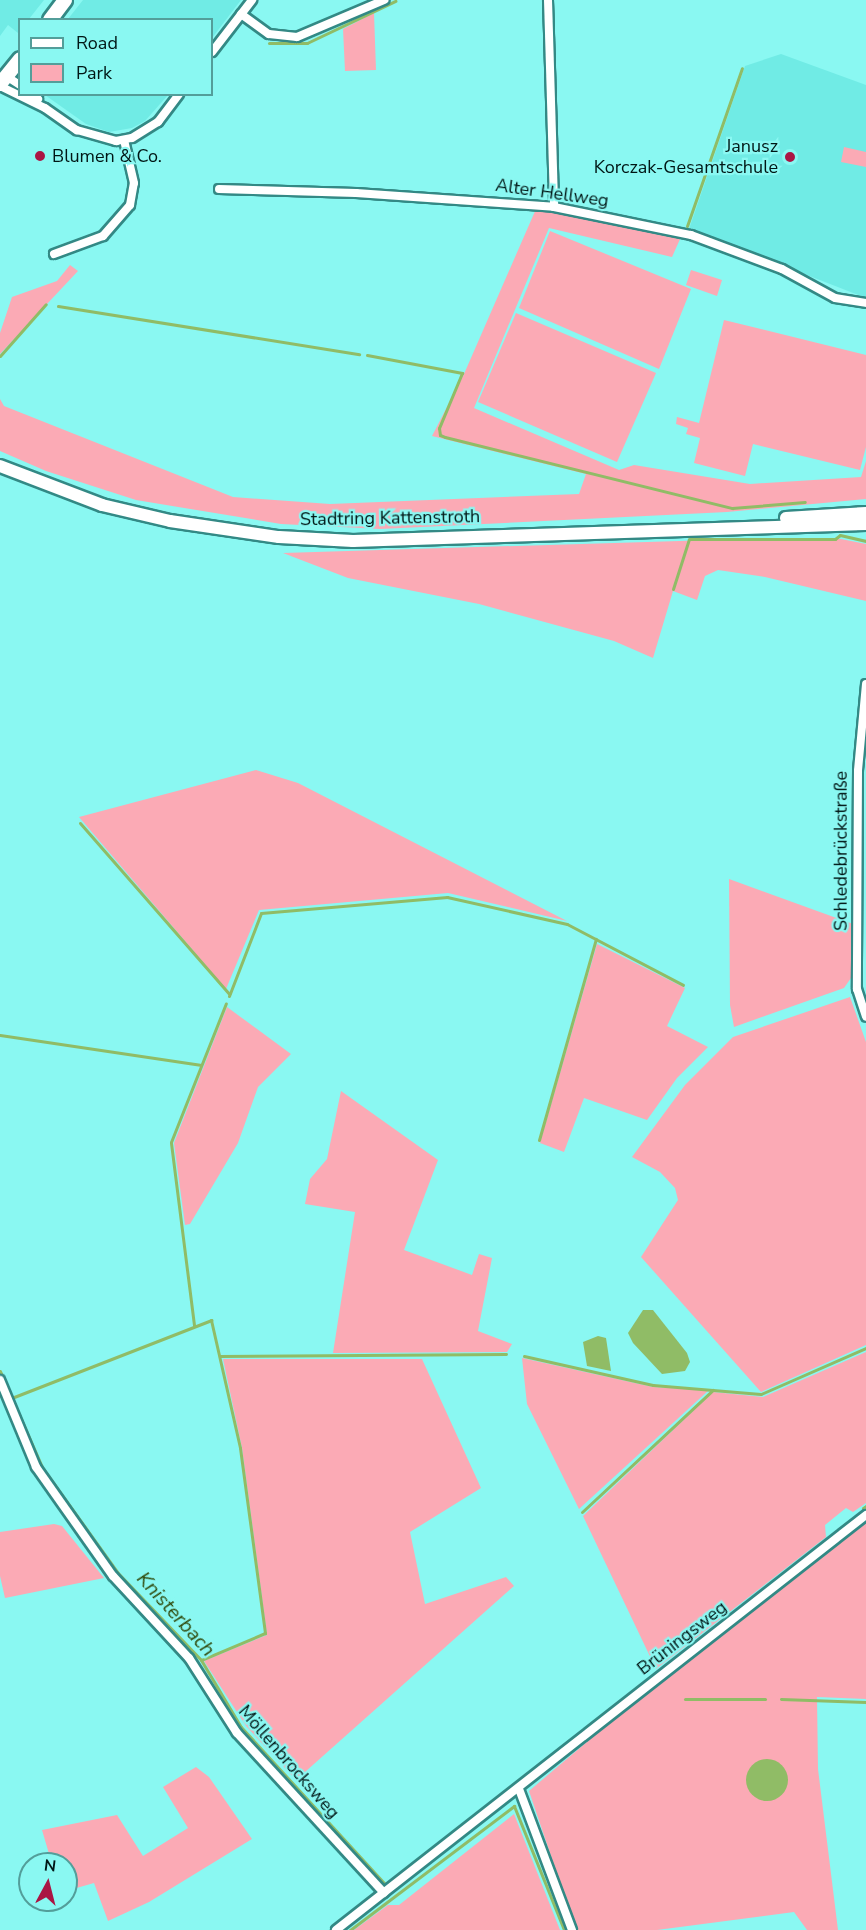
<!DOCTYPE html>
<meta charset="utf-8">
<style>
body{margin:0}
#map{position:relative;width:866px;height:1930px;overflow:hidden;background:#8af8f2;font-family:"Nunito Sans",sans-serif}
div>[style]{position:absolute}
.built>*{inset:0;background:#70ebe5}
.green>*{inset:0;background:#fbaab5}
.water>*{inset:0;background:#90bc66}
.round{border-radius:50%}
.stream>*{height:3px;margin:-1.5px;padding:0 1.5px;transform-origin:1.5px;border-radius:1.5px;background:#90bc66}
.roads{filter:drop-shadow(2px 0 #338985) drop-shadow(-2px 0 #338985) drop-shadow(0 2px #338985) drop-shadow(0 -2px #338985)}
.street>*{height:8px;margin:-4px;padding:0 4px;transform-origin:4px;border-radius:4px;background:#fff}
.secondary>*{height:12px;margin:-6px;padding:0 6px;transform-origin:6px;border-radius:6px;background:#fff}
.primary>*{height:14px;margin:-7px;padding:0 7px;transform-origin:7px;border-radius:7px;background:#fff}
.dots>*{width:16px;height:16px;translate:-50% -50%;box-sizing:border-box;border:3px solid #8af8f2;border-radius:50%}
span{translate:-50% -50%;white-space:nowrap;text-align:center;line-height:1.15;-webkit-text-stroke:4.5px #8af8f2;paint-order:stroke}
.poi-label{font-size:18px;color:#001615}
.right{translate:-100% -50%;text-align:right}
.left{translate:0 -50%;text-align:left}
.street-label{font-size:18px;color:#001615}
.water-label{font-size:20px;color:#2f4a0c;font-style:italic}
.legend{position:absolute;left:18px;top:18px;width:195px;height:78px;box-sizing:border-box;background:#8af8f2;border:2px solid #539e9a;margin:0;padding:8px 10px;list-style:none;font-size:18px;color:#001615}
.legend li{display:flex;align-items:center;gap:12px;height:30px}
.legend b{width:30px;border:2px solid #539e9a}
.north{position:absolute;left:18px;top:1852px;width:60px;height:60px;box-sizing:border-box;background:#8af8f2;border:2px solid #539e9a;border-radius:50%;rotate:7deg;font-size:16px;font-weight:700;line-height:24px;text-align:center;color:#001615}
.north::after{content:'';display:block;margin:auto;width:21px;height:27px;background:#aa1544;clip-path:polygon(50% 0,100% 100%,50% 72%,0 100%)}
</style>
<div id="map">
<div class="built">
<div style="clip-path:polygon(0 0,44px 0,29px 19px,20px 20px,18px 33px,8px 25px,0 36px)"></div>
<div style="clip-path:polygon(83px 0,241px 0,212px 38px,212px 20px,68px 19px)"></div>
<div style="clip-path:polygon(781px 54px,866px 85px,866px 298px,689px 229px,745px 66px)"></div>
<div style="clip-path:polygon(45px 95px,168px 95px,145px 121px,132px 128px,109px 132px,86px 124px)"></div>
</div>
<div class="green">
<div style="clip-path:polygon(374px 13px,376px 70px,345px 71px,343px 29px)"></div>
<div style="clip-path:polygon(844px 147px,866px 152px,866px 167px,841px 162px)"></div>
<div style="clip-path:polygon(536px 209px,681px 237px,672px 257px,549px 228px,474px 408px,619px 470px,634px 465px,750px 484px,861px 477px,866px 461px,866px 499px,727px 512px,380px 529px,281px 524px,136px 500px,46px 471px,0 451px,0 399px,4px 406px,233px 497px,330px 504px,579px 494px,586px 474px,432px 436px,464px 374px)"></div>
<div style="clip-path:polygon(550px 231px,691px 289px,659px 369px,519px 308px)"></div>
<div style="clip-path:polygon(70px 265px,78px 271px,0 354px,0 333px,12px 297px,57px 281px)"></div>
<div style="clip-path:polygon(691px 270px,722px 280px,717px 296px,686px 285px)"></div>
<div style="clip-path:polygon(516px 313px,656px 373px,617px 462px,478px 402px)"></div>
<div style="clip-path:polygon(724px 320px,866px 355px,866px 447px,860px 470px,753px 444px,745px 476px,694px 463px,700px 438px,686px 434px,688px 428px,676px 424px,677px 417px,699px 423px)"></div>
<div style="clip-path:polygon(745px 539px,841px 539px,866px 544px,866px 601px,765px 577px,718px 570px,705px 576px,697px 600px,673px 591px,653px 658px,614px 641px,479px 604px,348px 578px,283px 553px)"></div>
<div style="clip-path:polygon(256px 770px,298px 783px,567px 921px,448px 893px,259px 910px,226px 989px,79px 817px)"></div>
<div style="clip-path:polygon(729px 879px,853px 924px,851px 978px,844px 988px,734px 1027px,730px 1005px)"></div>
<div style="clip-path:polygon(597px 944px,685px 988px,667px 1026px,708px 1047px,677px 1078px,647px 1120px,584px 1098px,564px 1152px,540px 1143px)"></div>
<div style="clip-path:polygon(850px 997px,866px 1042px,866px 1345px,761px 1392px,641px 1257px,678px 1200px,675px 1188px,660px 1172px,632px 1157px,685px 1085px,733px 1037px)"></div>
<div style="clip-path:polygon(227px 1007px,291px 1054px,258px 1087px,238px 1143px,190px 1224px,185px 1225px,174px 1143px)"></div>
<div style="clip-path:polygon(341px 1091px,438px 1160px,404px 1250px,472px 1275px,479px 1254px,492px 1258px,478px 1331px,512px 1344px,507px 1352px,333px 1353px,355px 1212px,305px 1204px,310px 1179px,327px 1159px)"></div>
<div style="clip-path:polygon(866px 1352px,866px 1503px,853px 1512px,846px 1508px,825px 1525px,826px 1537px,656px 1669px,583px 1516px,713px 1392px,763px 1397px)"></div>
<div style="clip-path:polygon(522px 1358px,653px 1387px,709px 1390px,579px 1509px,527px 1404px)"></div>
<div style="clip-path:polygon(223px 1359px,422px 1359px,481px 1488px,410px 1532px,425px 1604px,506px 1577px,514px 1586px,296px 1780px,246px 1726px,204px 1661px,267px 1635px,242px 1448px)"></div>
<div style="clip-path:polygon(866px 1522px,866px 1699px,817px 1697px,818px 1769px,838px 1930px,807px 1930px,794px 1912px,657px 1930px,576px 1930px,529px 1791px,660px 1680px)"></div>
<div style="clip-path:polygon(54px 1524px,62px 1526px,104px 1578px,5px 1598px,0 1576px,0 1532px)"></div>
<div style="clip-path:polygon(196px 1767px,209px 1777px,252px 1839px,149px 1902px,108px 1921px,94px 1883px,66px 1891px,66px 1864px,52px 1864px,42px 1830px,117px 1815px,143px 1856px,188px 1828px,163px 1787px)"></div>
<div style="clip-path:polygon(514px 1814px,560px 1930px,354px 1930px,388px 1905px,399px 1905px)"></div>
</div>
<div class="water">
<div style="clip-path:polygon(643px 1310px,653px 1310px,687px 1353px,690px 1362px,685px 1371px,662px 1374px,633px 1343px,628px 1333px)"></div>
<div style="clip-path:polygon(598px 1336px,606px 1338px,611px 1371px,587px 1366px,583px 1342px)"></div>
<div class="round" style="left:746px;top:1759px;width:42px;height:42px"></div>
</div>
<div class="stream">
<div style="left:269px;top:43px;width:38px"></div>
<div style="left:307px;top:43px;width:98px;rotate:-25.5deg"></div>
<div style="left:687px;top:226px;width:167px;rotate:-70.8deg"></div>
<div style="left:58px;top:306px;width:305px;rotate:9.1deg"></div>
<div style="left:367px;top:355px;width:97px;rotate:10.7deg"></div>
<div style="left:462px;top:373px;width:60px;rotate:112.7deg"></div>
<div style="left:439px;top:428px;width:7px;rotate:82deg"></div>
<div style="left:440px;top:435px;width:5px;rotate:22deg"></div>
<div style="left:445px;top:437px;width:296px;rotate:13.9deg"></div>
<div style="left:732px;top:508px;width:73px;rotate:-4.7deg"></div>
<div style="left:0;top:356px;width:69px;rotate:-48.5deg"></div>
<div style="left:673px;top:589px;width:52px;rotate:-72.3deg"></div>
<div style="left:689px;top:539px;width:146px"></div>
<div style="left:835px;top:539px;width:6px;rotate:-39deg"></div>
<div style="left:840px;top:535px;width:27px;rotate:13deg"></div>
<div style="left:80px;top:823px;width:227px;rotate:48.9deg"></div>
<div style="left:229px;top:996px;width:89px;rotate:-68.9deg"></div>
<div style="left:261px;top:913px;width:187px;rotate:-4.9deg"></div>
<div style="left:447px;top:897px;width:123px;rotate:12.7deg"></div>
<div style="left:567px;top:924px;width:131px;rotate:27.7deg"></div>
<div style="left:0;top:1035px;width:202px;rotate:8.5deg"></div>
<div style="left:539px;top:1140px;width:209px;rotate:-74.2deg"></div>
<div style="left:194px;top:1325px;width:184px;rotate:-97.2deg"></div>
<div style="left:171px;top:1142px;width:149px;rotate:-68.4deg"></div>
<div style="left:220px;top:1356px;width:286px;rotate:-0.4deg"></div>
<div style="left:524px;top:1356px;width:132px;rotate:12.7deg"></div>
<div style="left:653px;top:1385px;width:108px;rotate:4.8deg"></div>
<div style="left:761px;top:1394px;width:115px;rotate:-23.7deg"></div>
<div style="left:0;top:1371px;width:105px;rotate:66.4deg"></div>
<div style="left:42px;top:1467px;width:130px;rotate:54.4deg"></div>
<div style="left:118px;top:1573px;width:120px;rotate:46.3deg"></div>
<div style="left:201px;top:1660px;width:78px;rotate:59.2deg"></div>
<div style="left:241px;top:1727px;width:212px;rotate:47.5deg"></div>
<div style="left:14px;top:1397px;width:212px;rotate:-21.3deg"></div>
<div style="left:211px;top:1320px;width:131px;rotate:77.2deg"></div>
<div style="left:240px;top:1448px;width:187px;rotate:82.3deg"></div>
<div style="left:265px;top:1633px;width:69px;rotate:157.1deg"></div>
<div style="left:863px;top:1508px;width:4px;rotate:-34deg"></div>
<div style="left:582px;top:1512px;width:179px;rotate:-43deg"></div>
<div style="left:685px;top:1699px;width:80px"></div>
<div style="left:781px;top:1699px;width:85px;rotate:2deg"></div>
<div style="left:350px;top:1930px;width:206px;rotate:-37.1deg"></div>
<div style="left:514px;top:1806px;width:134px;rotate:68deg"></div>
</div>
<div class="roads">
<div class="street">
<div style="left:548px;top:0;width:207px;rotate:88.3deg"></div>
<div style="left:241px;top:14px;width:34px;rotate:36deg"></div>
<div style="left:269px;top:34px;width:28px;rotate:6deg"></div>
<div style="left:297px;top:37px;width:95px;rotate:-23deg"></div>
<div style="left:212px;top:52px;width:66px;rotate:-52.4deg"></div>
<div style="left:6px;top:76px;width:17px;rotate:33deg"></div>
<div style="left:0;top:86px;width:50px;rotate:26.1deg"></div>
<div style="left:45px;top:108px;width:39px;rotate:35deg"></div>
<div style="left:77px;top:130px;width:41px;rotate:15.8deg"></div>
<div style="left:116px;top:141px;width:16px;rotate:-11deg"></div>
<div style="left:132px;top:138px;width:31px;rotate:-32deg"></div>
<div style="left:158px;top:122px;width:35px;rotate:-53deg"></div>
<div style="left:32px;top:94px;width:8px;rotate:40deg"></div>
<div style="left:219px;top:189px;width:137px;rotate:1.7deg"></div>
<div style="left:356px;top:193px;width:198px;rotate:4deg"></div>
<div style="left:554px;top:207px;width:140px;rotate:11.6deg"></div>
<div style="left:691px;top:235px;width:97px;rotate:20.5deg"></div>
<div style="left:782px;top:269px;width:60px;rotate:28.7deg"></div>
<div style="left:835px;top:298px;width:31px;rotate:9deg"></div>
<div style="left:54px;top:254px;width:52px;rotate:-20.2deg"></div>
<div style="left:103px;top:236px;width:41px;rotate:-48.9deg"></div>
<div style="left:130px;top:205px;width:22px;rotate:-80deg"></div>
<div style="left:134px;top:183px;width:44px;rotate:-103.1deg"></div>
<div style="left:866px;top:684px;width:87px;rotate:95.3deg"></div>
<div style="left:858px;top:771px;width:218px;rotate:90.3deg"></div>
<div style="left:857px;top:989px;width:29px;rotate:72deg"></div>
<div style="left:0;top:1380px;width:94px;rotate:67.5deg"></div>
<div style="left:36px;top:1467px;width:133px;rotate:54.8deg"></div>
<div style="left:113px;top:1576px;width:112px;rotate:47.2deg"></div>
<div style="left:189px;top:1658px;width:89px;rotate:57.4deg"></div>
<div style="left:237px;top:1733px;width:217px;rotate:47.4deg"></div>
<div style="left:519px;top:1789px;width:151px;rotate:69.4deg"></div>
<div style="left:336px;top:1930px;width:673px;rotate:-38.06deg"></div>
</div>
<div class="secondary">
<div style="left:0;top:466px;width:109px;rotate:20.9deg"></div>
<div style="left:102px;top:505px;width:70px;rotate:13.2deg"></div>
<div style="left:170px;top:521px;width:110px;rotate:8.4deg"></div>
<div style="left:279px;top:537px;width:74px;rotate:3.1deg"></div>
<div style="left:353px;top:541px;width:513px;rotate:-1.9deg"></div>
<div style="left:786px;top:518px;width:80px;rotate:-3.6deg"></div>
</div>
<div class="primary">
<div style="left:50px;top:20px;width:25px;rotate:-53deg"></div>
<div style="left:0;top:84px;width:32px;rotate:-51deg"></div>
</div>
</div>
<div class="dots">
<div style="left:40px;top:156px;background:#aa1544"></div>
<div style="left:790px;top:157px;background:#aa1544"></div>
</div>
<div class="poi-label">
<span class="right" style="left:778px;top:157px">Janusz<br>Korczak-Gesamtschule</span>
<span class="left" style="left:52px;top:156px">Blumen &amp; Co.</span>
</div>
<div class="street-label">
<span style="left:552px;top:193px;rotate:8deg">Alter Hellweg</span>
<span style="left:390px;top:518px;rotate:-1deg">Stadtring Kattenstroth</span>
<span style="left:841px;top:851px;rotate:-90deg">Schledebrückstraße</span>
<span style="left:682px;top:1638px;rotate:-38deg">Brüningsweg</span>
<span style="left:289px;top:1762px;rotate:49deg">Möllenbrocksweg</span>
</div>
<div class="water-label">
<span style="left:176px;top:1614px;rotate:48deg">Knisterbach</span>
</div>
<ul class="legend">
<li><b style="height:8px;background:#fff"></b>Road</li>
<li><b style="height:16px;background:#fbaab5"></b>Park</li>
</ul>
<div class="north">N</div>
</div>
